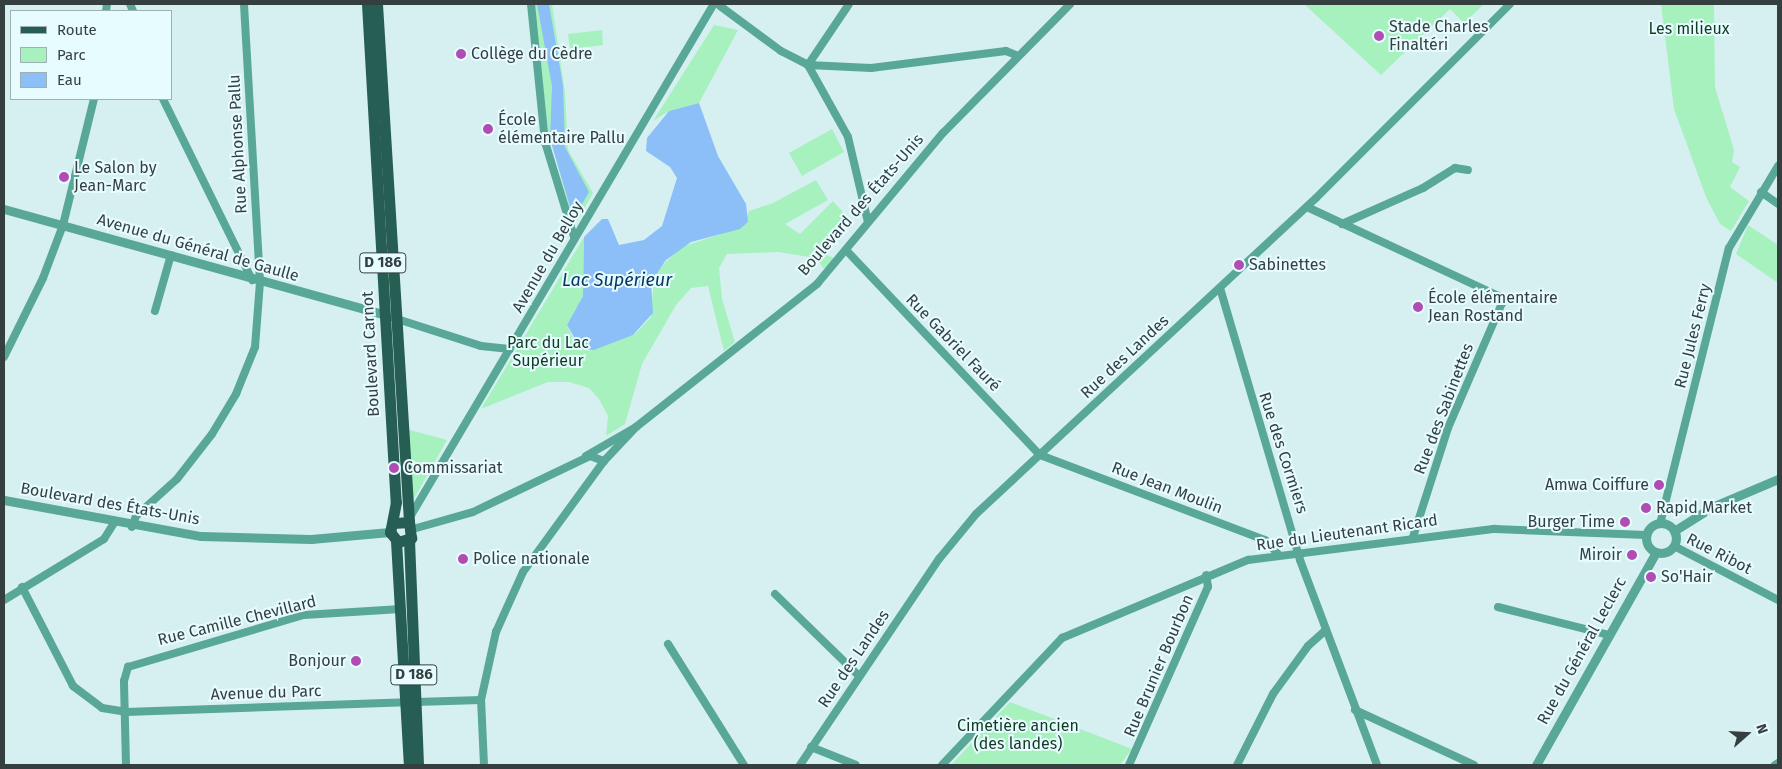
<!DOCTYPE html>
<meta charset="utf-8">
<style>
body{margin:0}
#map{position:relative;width:1782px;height:769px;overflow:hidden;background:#d6f0f2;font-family:"Fira Sans",sans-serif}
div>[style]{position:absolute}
.green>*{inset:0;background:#a6f1be}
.water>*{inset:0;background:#8cbff7}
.minor>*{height:8px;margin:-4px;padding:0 4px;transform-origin:4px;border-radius:4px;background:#59a797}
.tertiary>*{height:9px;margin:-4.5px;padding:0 4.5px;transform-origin:4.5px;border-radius:4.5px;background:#59a797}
.tertiary>.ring{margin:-4.5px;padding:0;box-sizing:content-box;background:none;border:9px solid #59a797;border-radius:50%}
.primary>*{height:11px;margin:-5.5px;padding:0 5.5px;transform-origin:5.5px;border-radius:5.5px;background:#275e54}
.dots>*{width:14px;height:14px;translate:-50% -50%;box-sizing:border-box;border:2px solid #e7fcfe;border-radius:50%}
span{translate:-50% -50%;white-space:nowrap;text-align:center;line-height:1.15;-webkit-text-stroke:4px #e7fcfe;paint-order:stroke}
.shield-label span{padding:1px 4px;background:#e7fcfe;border:1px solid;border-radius:4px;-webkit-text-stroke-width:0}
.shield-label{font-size:15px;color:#353f40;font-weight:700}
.poi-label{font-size:16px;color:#353f40}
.left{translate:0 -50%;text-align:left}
.right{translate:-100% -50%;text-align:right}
.park-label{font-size:16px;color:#123922}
.street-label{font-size:16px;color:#353f40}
.water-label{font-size:18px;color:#083662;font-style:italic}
.frame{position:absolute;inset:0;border:5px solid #353f40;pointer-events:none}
.legend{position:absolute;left:10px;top:10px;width:162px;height:90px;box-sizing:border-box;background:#e7fcfe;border:1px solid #a0b0b2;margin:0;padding:6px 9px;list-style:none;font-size:15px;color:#353f40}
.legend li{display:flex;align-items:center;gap:10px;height:25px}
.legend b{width:25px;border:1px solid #a0b0b2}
.north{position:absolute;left:1722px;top:709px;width:50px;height:50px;-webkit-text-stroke:4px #e7fcfe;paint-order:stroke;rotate:71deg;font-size:14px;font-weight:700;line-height:20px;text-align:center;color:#353f40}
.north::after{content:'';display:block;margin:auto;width:18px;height:22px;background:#353f40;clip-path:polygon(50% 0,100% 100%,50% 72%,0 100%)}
</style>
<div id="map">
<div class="green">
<div style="clip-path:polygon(534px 4px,552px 4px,565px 93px,568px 150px,593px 193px,577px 221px,573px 222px,548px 130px)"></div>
<div style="clip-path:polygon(1304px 4px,1484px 4px,1464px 23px,1450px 9px,1381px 75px)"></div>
<div style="clip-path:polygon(1661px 4px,1714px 4px,1715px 87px,1734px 150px,1732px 162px,1740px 167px,1730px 187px,1749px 201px,1731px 231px,1720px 224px,1706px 197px,1674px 109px)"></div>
<div style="clip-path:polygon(714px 25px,738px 30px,699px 103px,669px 111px,653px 121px)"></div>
<div style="clip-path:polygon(602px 30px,603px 45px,570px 49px,568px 34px)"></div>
<div style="clip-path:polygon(832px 129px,844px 152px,802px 176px,789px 153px)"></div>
<div style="clip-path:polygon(816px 180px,828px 200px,785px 224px,800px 234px,833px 201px,849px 219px,817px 251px,834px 258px,824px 269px,816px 258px,778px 252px,727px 254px,719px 268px,722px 299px,735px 342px,724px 351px,708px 286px,691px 288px,676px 305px,642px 364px,625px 424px,606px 436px,608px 416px,599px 399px,589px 388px,569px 382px,548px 382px,481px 409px,584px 237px,583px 296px,567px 325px,576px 345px,589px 351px,635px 334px,651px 317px,654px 274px,681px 247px,743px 227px,749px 211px,773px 203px)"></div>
<div style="clip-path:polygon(1748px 225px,1778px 245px,1778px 283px,1736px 254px)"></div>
<div style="clip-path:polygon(406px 429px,447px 440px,411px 504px)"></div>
<div style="clip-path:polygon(1010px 702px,1132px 749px,1120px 765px,951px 765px)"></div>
</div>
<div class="water">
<div style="clip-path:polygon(537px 4px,549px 4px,563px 85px,565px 147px,589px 192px,577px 213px,571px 210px,550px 139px,552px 86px)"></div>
<div style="clip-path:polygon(699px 103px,718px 156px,746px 204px,748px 222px,740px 229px,691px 242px,666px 260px,651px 282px,653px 313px,633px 335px,594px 350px,581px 349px,567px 325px,583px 296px,584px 237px,602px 219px,608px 219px,619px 245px,644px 240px,662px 226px,677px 178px,670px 167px,646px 151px,647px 138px,669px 111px)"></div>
</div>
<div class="minor">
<div style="left:130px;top:4px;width:8px;rotate:67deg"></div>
<div style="left:531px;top:4px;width:139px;rotate:84.2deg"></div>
<div style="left:545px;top:142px;width:99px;rotate:73deg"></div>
<div style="left:720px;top:6px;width:76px;rotate:36.4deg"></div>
<div style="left:781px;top:51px;width:30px;rotate:27deg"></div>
<div style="left:808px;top:65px;width:63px;rotate:2.7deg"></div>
<div style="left:871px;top:68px;width:136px;rotate:-7.2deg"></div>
<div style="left:1006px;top:51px;width:11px;rotate:22deg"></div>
<div style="left:106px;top:11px;width:7px;rotate:-82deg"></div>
<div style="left:808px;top:65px;width:82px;rotate:60.9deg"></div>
<div style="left:848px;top:137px;width:87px;rotate:76.8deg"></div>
<div style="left:808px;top:65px;width:73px;rotate:-56.1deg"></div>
<div style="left:163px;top:99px;width:202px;rotate:63.8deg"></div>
<div style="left:1761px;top:192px;width:21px;rotate:35deg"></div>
<div style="left:1307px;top:207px;width:212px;rotate:24.9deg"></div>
<div style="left:1499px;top:296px;width:8px;rotate:67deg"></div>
<div style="left:1502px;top:303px;width:136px;rotate:113.4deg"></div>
<div style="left:1448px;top:428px;width:114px;rotate:107.8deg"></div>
<div style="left:1342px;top:224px;width:89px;rotate:-24deg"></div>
<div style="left:1423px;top:188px;width:38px;rotate:-32deg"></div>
<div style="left:1455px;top:168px;width:13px;rotate:9deg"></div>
<div style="left:846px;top:250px;width:282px;rotate:46.6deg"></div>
<div style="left:1040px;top:455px;width:241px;rotate:20.7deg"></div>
<div style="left:1265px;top:540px;width:19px;rotate:47deg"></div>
<div style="left:1220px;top:288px;width:284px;rotate:73.6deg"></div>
<div style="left:1300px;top:560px;width:219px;rotate:69.4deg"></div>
<div style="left:155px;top:311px;width:58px;rotate:-74.1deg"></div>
<div style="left:394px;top:318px;width:91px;rotate:17.8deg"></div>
<div style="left:481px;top:346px;width:29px;rotate:6deg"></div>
<div style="left:4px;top:357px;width:88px;rotate:-63.7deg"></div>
<div style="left:43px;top:278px;width:57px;rotate:-69.3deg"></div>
<div style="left:63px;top:225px;width:130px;rotate:-76.2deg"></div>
<div style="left:586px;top:456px;width:58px;rotate:-30.1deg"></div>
<div style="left:604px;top:461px;width:47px;rotate:-46.7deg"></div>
<div style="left:636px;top:427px;width:231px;rotate:-38.3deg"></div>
<div style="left:817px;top:284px;width:197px;rotate:-50.2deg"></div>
<div style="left:943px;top:133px;width:181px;rotate:-45.4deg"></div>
<div style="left:410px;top:517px;width:593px;rotate:-59.37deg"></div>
<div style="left:1660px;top:524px;width:284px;rotate:-76deg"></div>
<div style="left:1729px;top:248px;width:96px;rotate:-59.1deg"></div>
<div style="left:132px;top:527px;width:12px;rotate:-70deg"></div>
<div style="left:136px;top:516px;width:55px;rotate:-42.1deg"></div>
<div style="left:177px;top:479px;width:57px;rotate:-52.1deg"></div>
<div style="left:212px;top:434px;width:47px;rotate:-59deg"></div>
<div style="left:236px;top:394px;width:51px;rotate:-68deg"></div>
<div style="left:255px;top:347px;width:65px;rotate:-85.6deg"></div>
<div style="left:260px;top:282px;width:278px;rotate:-93.3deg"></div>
<div style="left:413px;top:529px;width:62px;rotate:-15.8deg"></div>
<div style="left:473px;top:512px;width:130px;rotate:-25.6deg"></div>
<div style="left:590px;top:456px;width:15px;rotate:20deg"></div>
<div style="left:1674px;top:546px;width:117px;rotate:27.4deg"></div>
<div style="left:22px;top:587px;width:111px;rotate:62.7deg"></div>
<div style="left:73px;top:686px;width:36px;rotate:37deg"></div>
<div style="left:102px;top:708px;width:24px;rotate:9deg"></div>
<div style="left:126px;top:712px;width:280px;rotate:-2deg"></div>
<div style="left:775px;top:594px;width:117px;rotate:44.3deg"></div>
<div style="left:4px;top:600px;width:117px;rotate:-31.4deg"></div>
<div style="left:104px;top:539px;width:19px;rotate:-58deg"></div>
<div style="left:1498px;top:607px;width:114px;rotate:14.2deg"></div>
<div style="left:668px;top:644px;width:143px;rotate:57.9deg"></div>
<div style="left:416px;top:702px;width:65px;rotate:-1.8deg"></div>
<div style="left:1355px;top:710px;width:131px;rotate:24.8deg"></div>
<div style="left:811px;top:747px;width:48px;rotate:21.8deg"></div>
<div style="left:126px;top:765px;width:84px;rotate:-91.4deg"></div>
<div style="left:124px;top:681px;width:15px;rotate:-74deg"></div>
<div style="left:128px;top:667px;width:184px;rotate:-16.5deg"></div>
<div style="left:304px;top:615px;width:97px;rotate:-3.5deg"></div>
<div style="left:484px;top:765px;width:65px;rotate:-92.6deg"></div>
<div style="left:481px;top:700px;width:70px;rotate:-77.6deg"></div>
<div style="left:496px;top:632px;width:66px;rotate:-65.8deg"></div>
<div style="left:523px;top:572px;width:137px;rotate:-53.9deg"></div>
<div style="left:800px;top:765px;width:249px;rotate:-56deg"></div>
<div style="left:939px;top:559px;width:58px;rotate:-50.6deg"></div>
<div style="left:976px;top:514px;width:464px;rotate:-42.9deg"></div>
<div style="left:1316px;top:198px;width:274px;rotate:-45deg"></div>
<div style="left:942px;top:765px;width:175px;rotate:-46.6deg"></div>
<div style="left:1062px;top:638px;width:202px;rotate:-22.8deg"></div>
<div style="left:1248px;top:560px;width:249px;rotate:-7.2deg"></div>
<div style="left:1495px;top:529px;width:151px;rotate:2.3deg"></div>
<div style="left:1129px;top:765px;width:195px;rotate:-66.1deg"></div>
<div style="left:1208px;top:587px;width:12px;rotate:-99deg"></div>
<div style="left:1237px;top:765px;width:80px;rotate:-63.1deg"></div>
<div style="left:1273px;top:694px;width:59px;rotate:-53.9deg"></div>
<div style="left:1308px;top:646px;width:24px;rotate:-42deg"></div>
<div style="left:1775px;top:765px;width:4px;rotate:-34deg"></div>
</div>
<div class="tertiary">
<div style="left:4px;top:209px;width:395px;rotate:15.5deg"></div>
<div style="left:4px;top:500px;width:200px;rotate:10.4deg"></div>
<div style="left:201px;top:536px;width:110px;rotate:1.6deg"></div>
<div style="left:311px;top:539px;width:79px;rotate:-5.1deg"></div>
<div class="ring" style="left:1646px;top:523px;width:21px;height:21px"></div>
<div style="left:1674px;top:531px;width:45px;rotate:-32.3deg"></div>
<div style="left:1712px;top:507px;width:72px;rotate:-23deg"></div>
<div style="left:1536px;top:765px;width:244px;rotate:-60.6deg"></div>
</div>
<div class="primary">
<div style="left:367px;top:4px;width:499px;rotate:86.7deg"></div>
<div style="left:396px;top:502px;width:31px;rotate:101deg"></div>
<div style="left:390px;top:532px;width:13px;rotate:51deg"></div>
<div style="left:398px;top:542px;width:14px;rotate:-17deg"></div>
<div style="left:411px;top:538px;width:16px;rotate:-97deg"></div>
<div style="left:409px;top:522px;width:16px;rotate:176deg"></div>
<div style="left:377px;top:4px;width:519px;rotate:86.46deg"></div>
<div style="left:409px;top:540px;width:225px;rotate:87.7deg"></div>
<div style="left:396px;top:541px;width:224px;rotate:86.7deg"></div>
</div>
<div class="dots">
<div style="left:1379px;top:36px;background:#af4db4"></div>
<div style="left:461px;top:54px;background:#af4db4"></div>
<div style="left:488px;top:129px;background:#af4db4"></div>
<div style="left:64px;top:177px;background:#af4db4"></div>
<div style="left:1239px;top:265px;background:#af4db4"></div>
<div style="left:1418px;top:307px;background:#af4db4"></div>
<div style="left:394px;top:468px;background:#af4db4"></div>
<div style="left:1659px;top:485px;background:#af4db4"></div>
<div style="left:1646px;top:508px;background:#af4db4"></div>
<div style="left:1625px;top:522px;background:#af4db4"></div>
<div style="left:1632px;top:555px;background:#af4db4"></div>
<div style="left:463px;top:559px;background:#af4db4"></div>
<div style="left:1651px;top:577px;background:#af4db4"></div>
<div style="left:356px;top:661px;background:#af4db4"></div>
</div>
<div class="shield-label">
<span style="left:383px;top:263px">D 186</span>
<span style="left:414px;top:675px">D 186</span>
</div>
<div class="poi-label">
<span class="left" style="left:1389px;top:36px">Stade Charles<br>Finaltéri</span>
<span class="left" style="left:471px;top:54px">Collège du Cèdre</span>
<span class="left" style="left:498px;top:129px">École<br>élémentaire Pallu</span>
<span class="left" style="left:74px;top:177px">Le Salon by<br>Jean-Marc</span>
<span class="left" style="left:1249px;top:265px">Sabinettes</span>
<span class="left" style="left:1428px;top:307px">École élémentaire<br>Jean Rostand</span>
<span class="left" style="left:404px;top:468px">Commissariat</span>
<span class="right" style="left:1649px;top:485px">Amwa Coiffure</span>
<span class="left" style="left:1656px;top:508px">Rapid Market</span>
<span class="right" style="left:1615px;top:522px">Burger Time</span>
<span class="right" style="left:1622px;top:555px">Miroir</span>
<span class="left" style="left:473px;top:559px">Police nationale</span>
<span class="left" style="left:1661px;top:577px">So'Hair</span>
<span class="right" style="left:346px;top:661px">Bonjour</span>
</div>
<div class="park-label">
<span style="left:1689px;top:29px">Les milieux</span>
<span style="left:548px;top:352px">Parc du Lac<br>Supérieur</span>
<span style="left:1018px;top:735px">Cimetière ancien<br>(des landes)</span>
</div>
<div class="street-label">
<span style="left:238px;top:144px;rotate:-93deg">Rue Alphonse Pallu</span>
<span style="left:861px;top:205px;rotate:-49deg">Boulevard des États-Unis</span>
<span style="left:198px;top:248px;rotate:16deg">Avenue du Général de Gaulle</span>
<span style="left:548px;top:257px;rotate:-60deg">Avenue du Belloy</span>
<span style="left:1693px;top:336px;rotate:-76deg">Rue Jules Ferry</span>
<span style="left:953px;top:343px;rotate:46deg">Rue Gabriel Fauré</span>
<span style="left:371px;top:354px;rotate:-93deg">Boulevard Carnot</span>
<span style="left:1125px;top:357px;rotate:-43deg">Rue des Landes</span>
<span style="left:1444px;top:409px;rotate:-69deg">Rue des Sabinettes</span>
<span style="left:1283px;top:453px;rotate:72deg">Rue des Cormiers</span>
<span style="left:1167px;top:488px;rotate:21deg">Rue Jean Moulin</span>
<span style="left:110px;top:504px;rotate:10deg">Boulevard des États-Unis</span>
<span style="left:1347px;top:533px;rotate:-8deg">Rue du Lieutenant Ricard</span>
<span style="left:1719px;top:554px;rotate:27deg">Rue Ribot</span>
<span style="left:237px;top:621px;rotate:-14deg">Rue Camille Chevillard</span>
<span style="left:1582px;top:651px;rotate:-61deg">Rue du Général Leclerc</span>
<span style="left:854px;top:659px;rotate:-56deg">Rue des Landes</span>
<span style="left:1159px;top:666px;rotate:-67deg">Rue Brunier Bourbon</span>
<span style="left:266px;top:693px;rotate:-2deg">Avenue du Parc</span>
</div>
<div class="water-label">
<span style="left:617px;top:280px">Lac Supérieur</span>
</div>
<div class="frame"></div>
<ul class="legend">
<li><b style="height:6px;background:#275e54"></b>Route</li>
<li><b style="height:14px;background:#a6f1be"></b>Parc</li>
<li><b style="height:14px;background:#8cbff7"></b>Eau</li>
</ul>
<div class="north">N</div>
</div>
